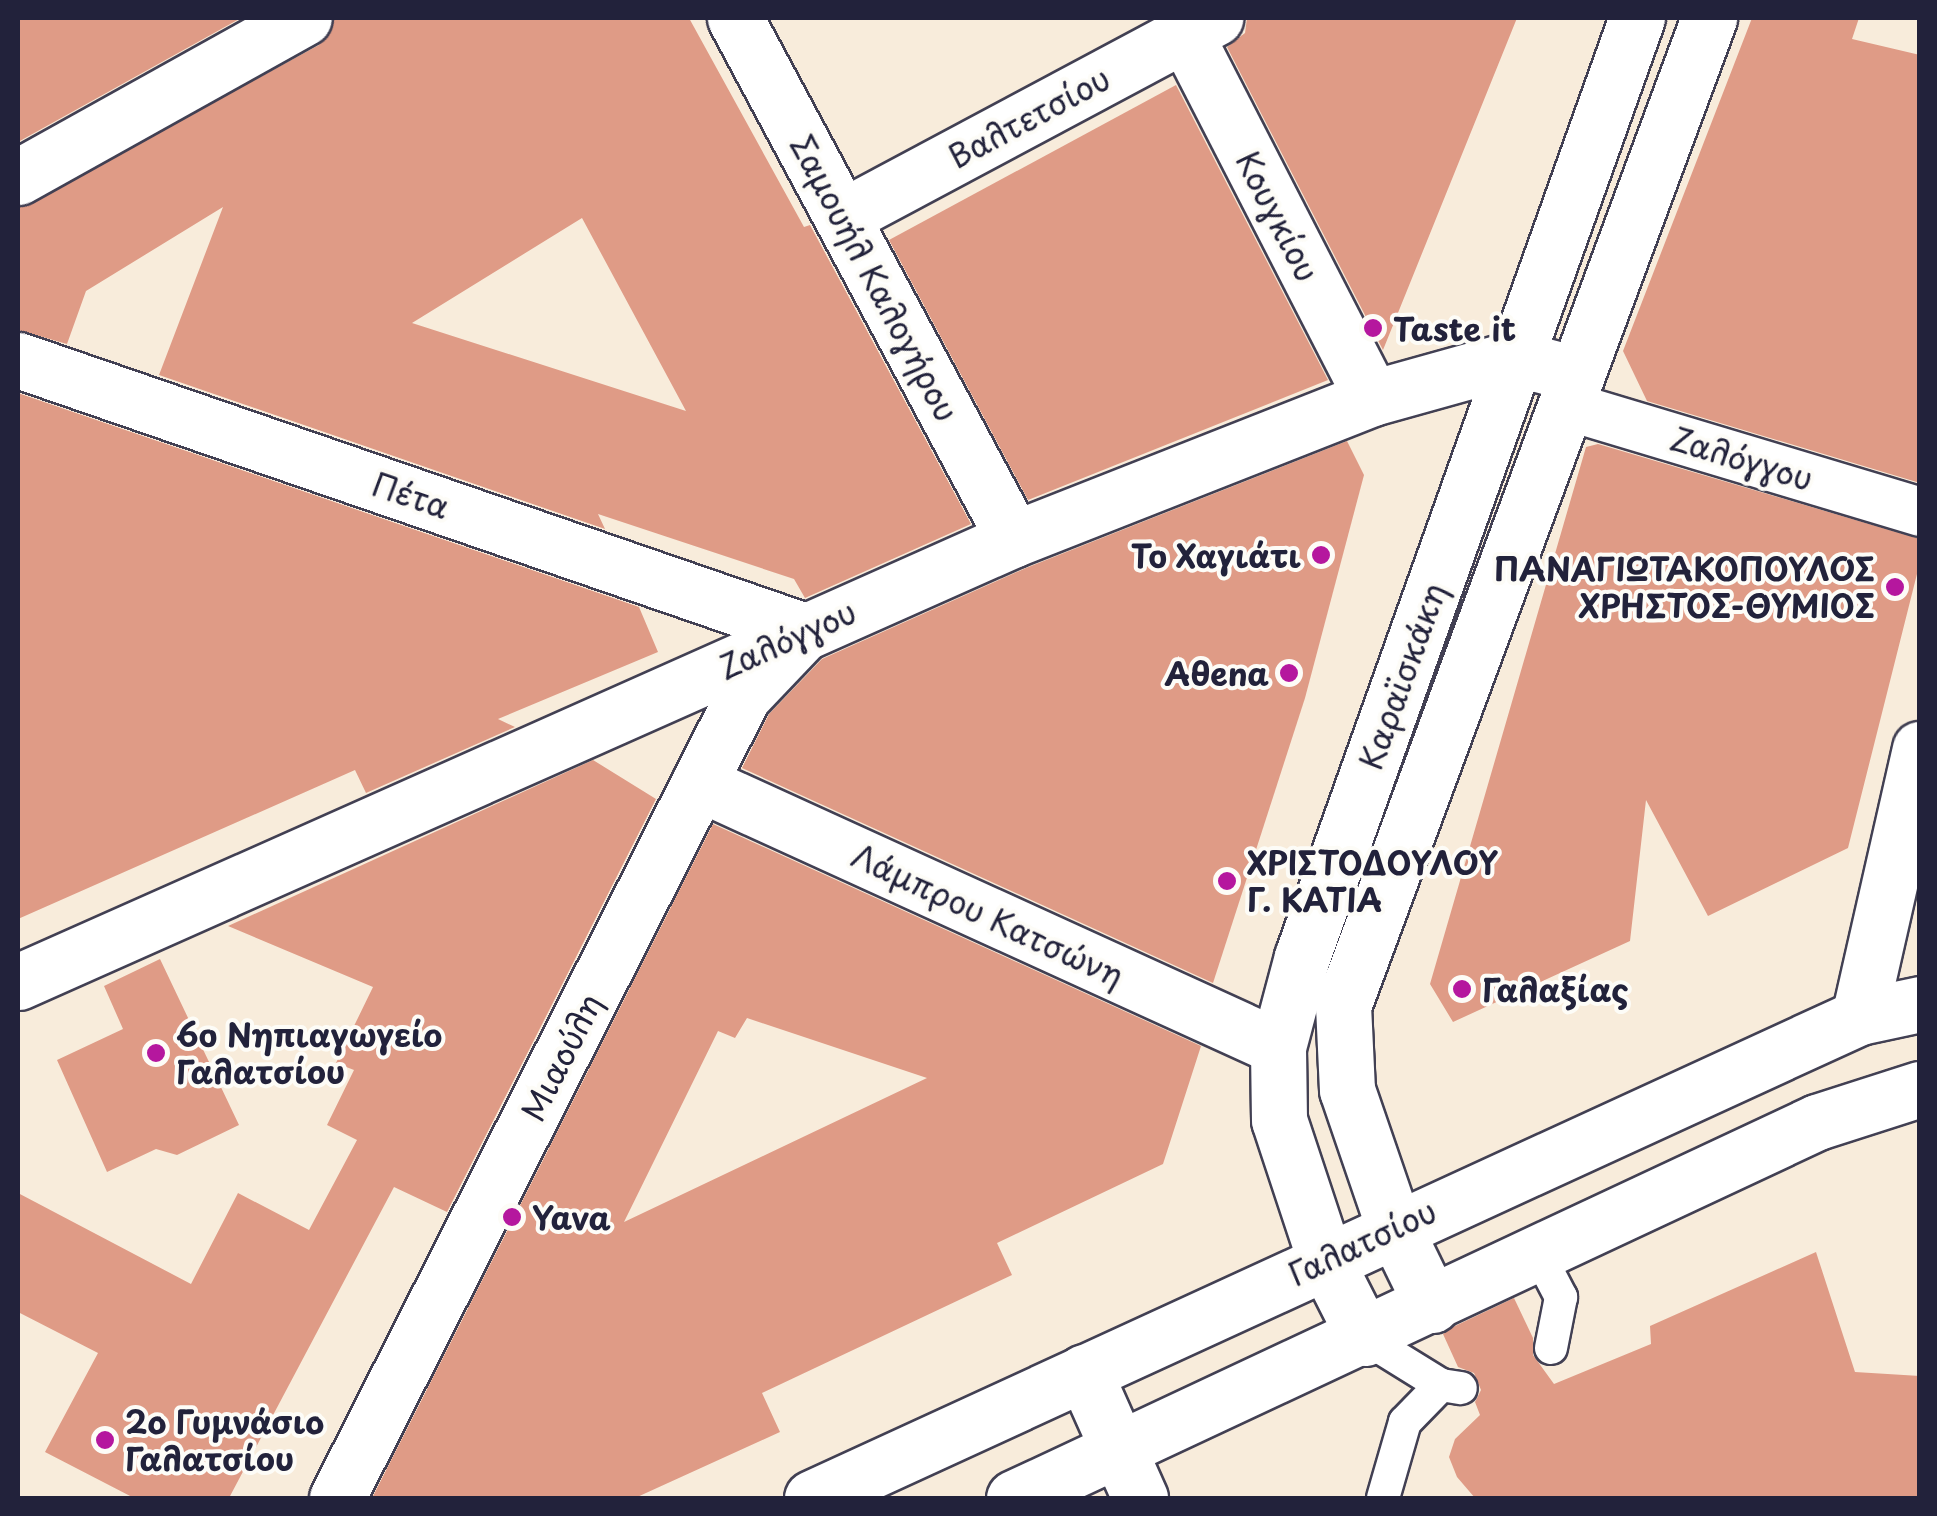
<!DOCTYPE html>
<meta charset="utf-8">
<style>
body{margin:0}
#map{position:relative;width:1937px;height:1516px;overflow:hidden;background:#f8ecdb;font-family:"Playpen Sans",sans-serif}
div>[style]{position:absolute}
.building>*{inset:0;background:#df9b86}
.roads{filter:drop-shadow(2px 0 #424053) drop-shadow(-2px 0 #424053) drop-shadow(0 2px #424053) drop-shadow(0 -2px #424053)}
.service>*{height:32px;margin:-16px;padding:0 16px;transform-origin:16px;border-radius:16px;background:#fff}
.pedestrian>*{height:48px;margin:-24px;padding:0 24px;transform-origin:24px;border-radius:24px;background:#fff}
.minor>*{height:55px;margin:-27.5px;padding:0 27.5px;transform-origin:27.5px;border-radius:27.5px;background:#fff}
.tertiary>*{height:55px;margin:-27.5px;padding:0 27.5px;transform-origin:27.5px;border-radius:27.5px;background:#fff}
.secondary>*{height:55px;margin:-27.5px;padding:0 27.5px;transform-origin:27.5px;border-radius:27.5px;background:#fff}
.dots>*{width:28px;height:28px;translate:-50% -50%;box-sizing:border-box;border:5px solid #fdfcf7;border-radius:50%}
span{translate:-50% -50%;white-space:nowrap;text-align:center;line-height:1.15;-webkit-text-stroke:8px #fdfcf7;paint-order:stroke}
.street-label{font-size:32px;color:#22223b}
.poi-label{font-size:32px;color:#22223b;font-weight:700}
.left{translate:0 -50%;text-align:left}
.right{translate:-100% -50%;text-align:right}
.frame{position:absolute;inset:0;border:20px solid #22223b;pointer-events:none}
</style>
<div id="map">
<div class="building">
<div style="clip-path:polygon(18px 18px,241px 18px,18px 142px)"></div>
<div style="clip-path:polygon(evenodd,335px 18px,689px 18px,804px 227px,810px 225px,971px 524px,805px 598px,794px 579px,598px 514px,605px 529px,159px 375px,223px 207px,86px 291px,67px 344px,18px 330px,18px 208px,319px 45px,335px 18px,582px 218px,686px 411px,412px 323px,582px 218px)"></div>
<div style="clip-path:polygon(1247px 18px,1517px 18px,1383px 350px,1227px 47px,1245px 33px)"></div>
<div style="clip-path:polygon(1752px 18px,1859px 18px,1852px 39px,1920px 55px,1920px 483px,1647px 401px,1623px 351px)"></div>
<div style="clip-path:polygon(1176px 85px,1328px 380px,1028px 500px,889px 240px)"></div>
<div style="clip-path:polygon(18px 393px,639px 607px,658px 652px,498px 719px,515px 727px,366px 793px,355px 770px,18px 919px)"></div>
<div style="clip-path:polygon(1347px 441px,1364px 475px,1305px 698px,1213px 983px,742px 768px,769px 714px,822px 659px,1026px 568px)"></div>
<div style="clip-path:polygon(1598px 444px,1920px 539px,1920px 562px,1848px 848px,1708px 916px,1646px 800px,1630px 941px,1453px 1022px,1430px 984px,1586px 447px)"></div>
<div style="clip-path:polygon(593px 760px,656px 799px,447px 1212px,394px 1187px,229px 1498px,134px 1498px,45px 1452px,98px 1353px,18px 1312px,18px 1193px,191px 1284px,238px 1193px,309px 1230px,357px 1140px,327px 1125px,354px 1070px,336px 1063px,373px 987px,228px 926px)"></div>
<div style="clip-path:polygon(evenodd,713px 824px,1201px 1046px,1163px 1164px,997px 1243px,1012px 1275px,762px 1393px,780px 1432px,635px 1498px,372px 1498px,713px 824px,747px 1018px,927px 1078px,624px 1222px,718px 1031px,735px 1038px,747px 1018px)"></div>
<div style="clip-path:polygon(160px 959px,239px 1125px,177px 1155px,156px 1149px,107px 1172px,57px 1060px,123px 1029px,104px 986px)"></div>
<div style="clip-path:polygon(1816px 1252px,1855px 1372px,1920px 1376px,1920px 1498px,1475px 1498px,1457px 1477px,1449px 1457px,1455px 1439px,1480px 1415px,1475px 1402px,1481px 1390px,1474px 1373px,1458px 1367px,1443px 1334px,1453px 1327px,1514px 1298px,1533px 1338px,1533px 1355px,1554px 1384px,1651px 1344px,1650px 1326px)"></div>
</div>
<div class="roads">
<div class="service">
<div style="left:1538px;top:1253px;width:50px;rotate:62.4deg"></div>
<div style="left:1561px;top:1297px;width:52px;rotate:101.1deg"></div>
<div style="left:1365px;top:1338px;width:89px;rotate:31.7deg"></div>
<div style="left:1441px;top:1385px;width:20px;rotate:9deg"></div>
<div style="left:1383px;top:1498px;width:79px;rotate:-73.9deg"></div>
<div style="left:1405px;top:1422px;width:52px;rotate:-45.8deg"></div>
</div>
<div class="pedestrian">
<div style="left:1564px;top:405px;width:372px;rotate:16.7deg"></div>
</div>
<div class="minor">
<div style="left:735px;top:18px;width:591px;rotate:61.83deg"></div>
<div style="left:1185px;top:34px;width:409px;rotate:62.8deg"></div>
<div style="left:18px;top:177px;width:327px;rotate:-29.1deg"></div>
<div style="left:844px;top:216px;width:421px;rotate:-28.1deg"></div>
<div style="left:18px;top:360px;width:832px;rotate:19deg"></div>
<div style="left:805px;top:631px;width:90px;rotate:133.6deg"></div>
<div style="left:743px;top:696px;width:899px;rotate:116.85deg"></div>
<div style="left:699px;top:783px;width:636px;rotate:24.51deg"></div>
<div style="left:18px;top:982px;width:1090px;rotate:-23.98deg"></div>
<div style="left:1014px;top:539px;width:385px;rotate:-21.5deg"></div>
<div style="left:1372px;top:398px;width:148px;rotate:-15.6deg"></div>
<div style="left:1515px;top:358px;width:62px;rotate:14.9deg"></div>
<div style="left:1859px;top:1017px;width:275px;rotate:-77.2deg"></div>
</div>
<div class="tertiary">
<div style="left:1432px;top:1305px;width:87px;rotate:-116deg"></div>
<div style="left:1394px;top:1227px;width:145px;rotate:-108.9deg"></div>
<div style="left:1347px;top:1090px;width:84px;rotate:-92.7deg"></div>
<div style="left:1343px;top:1006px;width:1054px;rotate:-69.67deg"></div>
<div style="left:1365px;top:1338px;width:89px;rotate:-116.9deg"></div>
<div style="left:1325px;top:1259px;width:146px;rotate:-108.3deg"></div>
<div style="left:1279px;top:1120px;width:73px;rotate:-90.8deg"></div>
<div style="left:1278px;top:1047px;width:93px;rotate:-75.1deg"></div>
<div style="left:1302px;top:957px;width:997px;rotate:-70.37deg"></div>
<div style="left:1084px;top:1372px;width:138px;rotate:66deg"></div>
</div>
<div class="secondary">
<div style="left:812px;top:1498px;width:1152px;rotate:-24.67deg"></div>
<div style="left:1859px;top:1017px;width:62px;rotate:-12deg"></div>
<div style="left:1014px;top:1498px;width:887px;rotate:-25.09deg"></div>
<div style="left:1817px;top:1122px;width:108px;rotate:-17.8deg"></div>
</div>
</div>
<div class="dots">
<div style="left:1373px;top:328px;background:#b5179e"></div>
<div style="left:1321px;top:555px;background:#b5179e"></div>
<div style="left:1895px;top:587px;background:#b5179e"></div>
<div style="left:1289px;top:673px;background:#b5179e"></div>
<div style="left:1227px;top:881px;background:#b5179e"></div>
<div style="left:1462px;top:989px;background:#b5179e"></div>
<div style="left:156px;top:1053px;background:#b5179e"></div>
<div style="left:512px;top:1217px;background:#b5179e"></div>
<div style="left:105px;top:1440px;background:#b5179e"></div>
</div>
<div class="street-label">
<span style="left:1029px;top:117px;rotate:-28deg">Βαλτετσίου</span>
<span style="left:1278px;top:216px;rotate:63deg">Κουγκίου</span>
<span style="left:875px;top:278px;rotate:62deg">Σαμουήλ Καλογήρου</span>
<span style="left:1742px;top:458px;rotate:17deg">Ζαλόγγου</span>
<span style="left:411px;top:495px;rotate:19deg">Πέτα</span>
<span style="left:787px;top:639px;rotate:-24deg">Ζαλόγγου</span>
<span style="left:1402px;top:676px;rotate:-70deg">Καραϊσκάκη</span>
<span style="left:988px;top:915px;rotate:25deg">Λάμπρου Κατσώνη</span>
<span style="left:561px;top:1057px;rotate:-63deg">Μιαούλη</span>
<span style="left:1362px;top:1242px;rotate:-25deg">Γαλατσίου</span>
</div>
<div class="poi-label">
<span class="left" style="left:1393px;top:328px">Taste it</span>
<span class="right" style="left:1301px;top:555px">Το Χαγιάτι</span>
<span class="right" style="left:1875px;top:587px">ΠΑΝΑΓΙΩΤΑΚΟΠΟΥΛΟΣ<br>ΧΡΗΣΤΟΣ-ΘΥΜΙΟΣ</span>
<span class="right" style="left:1269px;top:673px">Αθena</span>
<span class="left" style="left:1247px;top:881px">ΧΡΙΣΤΟΔΟΥΛΟΥ<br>Γ. ΚΑΤΙΑ</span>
<span class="left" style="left:1482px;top:989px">Γαλαξίας</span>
<span class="left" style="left:176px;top:1053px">6ο Νηπιαγωγείο<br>Γαλατσίου</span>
<span class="left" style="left:532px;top:1217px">Yava</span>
<span class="left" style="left:125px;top:1440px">2ο Γυμνάσιο<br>Γαλατσίου</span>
</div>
<div class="frame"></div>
</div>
